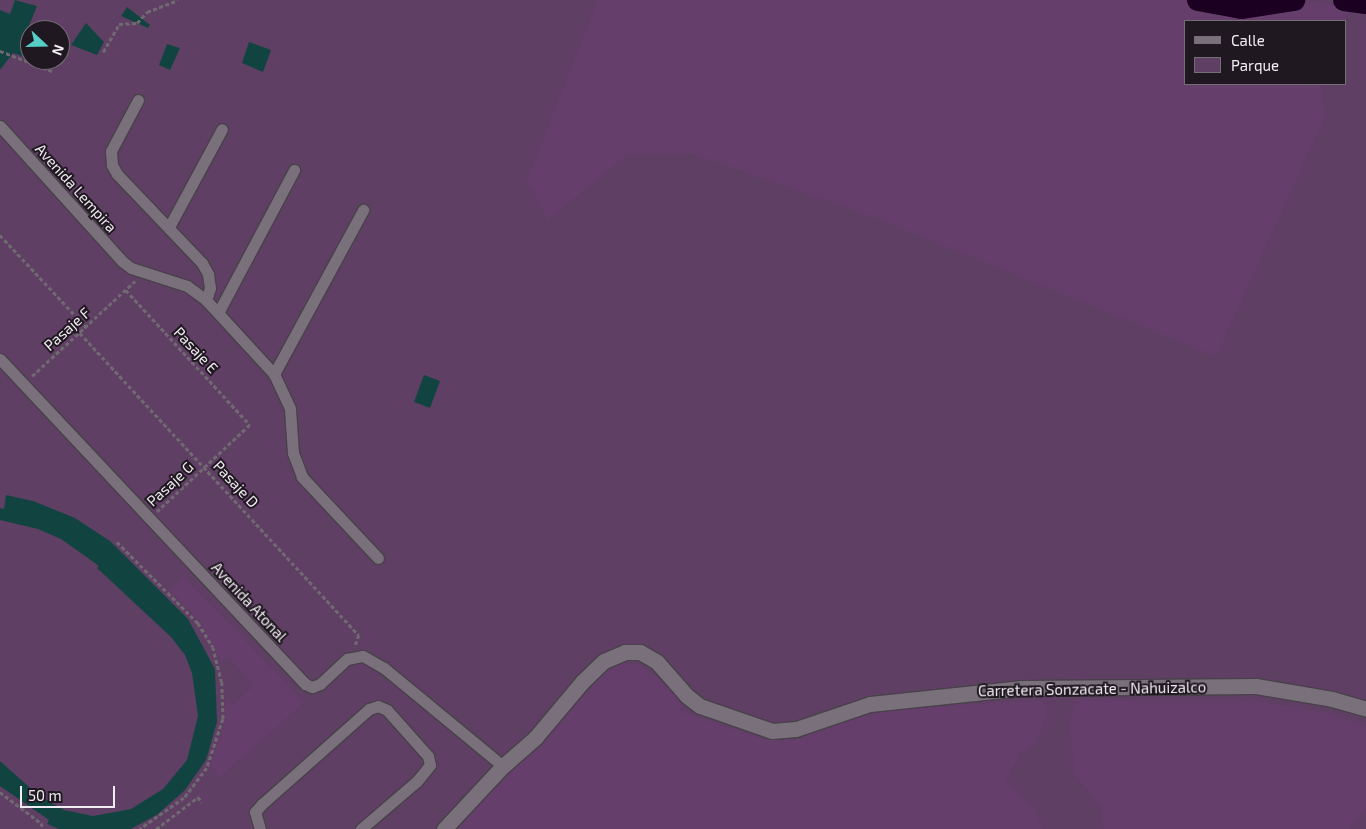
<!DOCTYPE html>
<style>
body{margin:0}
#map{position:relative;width:1366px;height:829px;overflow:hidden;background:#29222b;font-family:"Exo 2",sans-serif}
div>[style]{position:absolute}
.green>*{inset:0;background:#603f65}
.forest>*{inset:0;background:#653e6c}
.river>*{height:22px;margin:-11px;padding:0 11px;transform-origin:11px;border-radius:11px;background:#1b0021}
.building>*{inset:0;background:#114441}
.path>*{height:2.5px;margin-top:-1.25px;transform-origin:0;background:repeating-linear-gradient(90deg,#706971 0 4px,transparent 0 6.5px)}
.roads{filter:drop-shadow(1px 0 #484149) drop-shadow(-1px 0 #484149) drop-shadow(0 1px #484149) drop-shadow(0 -1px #484149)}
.minor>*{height:11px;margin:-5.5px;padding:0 5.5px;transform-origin:5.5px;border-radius:5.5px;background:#79707b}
.tertiary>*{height:15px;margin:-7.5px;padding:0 7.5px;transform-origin:7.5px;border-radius:7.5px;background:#79707b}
span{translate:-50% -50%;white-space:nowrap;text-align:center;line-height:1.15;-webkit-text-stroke:4px #201821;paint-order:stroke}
.street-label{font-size:15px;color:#f1ecf2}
.legend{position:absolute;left:1184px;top:20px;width:162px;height:65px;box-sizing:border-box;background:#201821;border:1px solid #746d75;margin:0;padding:6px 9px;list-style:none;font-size:15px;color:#f1ecf2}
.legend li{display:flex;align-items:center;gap:10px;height:25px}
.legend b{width:25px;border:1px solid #746d75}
.north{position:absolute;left:20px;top:20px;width:50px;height:50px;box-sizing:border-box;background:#201821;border:1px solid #746d75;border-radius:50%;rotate:111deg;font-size:14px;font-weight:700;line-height:20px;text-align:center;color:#f1ecf2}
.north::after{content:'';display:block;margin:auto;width:18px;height:22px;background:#55cec5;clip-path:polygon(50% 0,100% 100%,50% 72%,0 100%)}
.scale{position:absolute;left:20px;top:786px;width:95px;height:22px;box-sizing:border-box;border:2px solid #f1ecf2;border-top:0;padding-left:6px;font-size:15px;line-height:18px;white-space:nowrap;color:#f1ecf2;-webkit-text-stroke:4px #201821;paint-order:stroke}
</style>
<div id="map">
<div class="green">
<div style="clip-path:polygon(evenodd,0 0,1366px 0,1366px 829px,0 829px,0 0,1185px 21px,1345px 21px,1345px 84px,1185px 84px,1185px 21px,0 0,30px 30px,60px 30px,60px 60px,30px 60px,30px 30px)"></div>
</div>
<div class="forest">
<div style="clip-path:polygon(598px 0,1182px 0,1254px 14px,1321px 1px,1348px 12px,1344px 21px,1185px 21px,1185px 84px,1321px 84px,1325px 116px,1216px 356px,874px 217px,691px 153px,629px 153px,548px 220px,527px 181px)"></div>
<div style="clip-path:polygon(184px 577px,304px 702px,220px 777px,210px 766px,225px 723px,226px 696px,233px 705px,254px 686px,228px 656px,222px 661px,201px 622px,170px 590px)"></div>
<div style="clip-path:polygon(621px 663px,636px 664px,652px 673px,677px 696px,682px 712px,765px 740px,800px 739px,854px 716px,889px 710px,1042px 700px,1047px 710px,1042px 728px,1034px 744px,1021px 752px,1006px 781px,1035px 810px,1042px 829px,453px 829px,523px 756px,539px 745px,605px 672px)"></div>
<div style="clip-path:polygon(1077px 700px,1255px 701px,1327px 713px,1366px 726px,1366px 808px,1349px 829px,1104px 829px,1101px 806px,1075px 775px,1069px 724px)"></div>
</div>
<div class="river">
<div style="left:1198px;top:0;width:44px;rotate:10.5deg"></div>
<div style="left:1241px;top:8px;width:54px;rotate:-8.6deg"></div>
<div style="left:1344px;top:0;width:22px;rotate:8deg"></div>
</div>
<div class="building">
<div style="clip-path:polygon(15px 0,37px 6px,29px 26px,30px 59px,13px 53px,0 70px,0 10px,10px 14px)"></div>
<div style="clip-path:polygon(127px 7px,150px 25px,148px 28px,121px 16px)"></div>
<div style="clip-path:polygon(86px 23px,104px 42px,97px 55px,71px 45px)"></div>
<div style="clip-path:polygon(249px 42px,271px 50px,263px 72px,242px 63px)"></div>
<div style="clip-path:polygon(167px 44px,180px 48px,170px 70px,159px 65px)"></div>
<div style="clip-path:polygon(424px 375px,440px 381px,430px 408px,414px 402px)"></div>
<div style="clip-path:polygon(6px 495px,33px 501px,75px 518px,110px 541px,188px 619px,215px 669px,217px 722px,206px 760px,185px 790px,158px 814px,131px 829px,59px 829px,47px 824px,49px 820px,0 786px,0 761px,37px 794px,64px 810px,93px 816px,131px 809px,163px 789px,187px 760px,198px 716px,192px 673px,185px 655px,171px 637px,97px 568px,99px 566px,61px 539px,38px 529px,0 520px,0 508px,4px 509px)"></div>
</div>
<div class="path">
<div style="left:0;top:51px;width:56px;rotate:21deg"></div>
<div style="left:103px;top:52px;width:32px;rotate:-60deg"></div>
<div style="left:119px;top:24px;width:18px;rotate:-3deg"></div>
<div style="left:137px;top:23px;width:15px;rotate:-48deg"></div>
<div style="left:147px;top:12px;width:33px;rotate:-21deg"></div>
<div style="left:0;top:235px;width:127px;rotate:46.9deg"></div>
<div style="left:126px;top:290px;width:183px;rotate:47.4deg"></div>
<div style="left:250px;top:425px;width:127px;rotate:136.9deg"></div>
<div style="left:80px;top:333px;width:411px;rotate:47.3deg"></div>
<div style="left:359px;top:635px;width:13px;rotate:108deg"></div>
<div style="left:32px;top:376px;width:140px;rotate:-42.7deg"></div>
<div style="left:117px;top:542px;width:115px;rotate:45deg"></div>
<div style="left:198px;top:623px;width:28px;rotate:58deg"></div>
<div style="left:213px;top:647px;width:36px;rotate:76deg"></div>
<div style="left:222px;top:682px;width:37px;rotate:88deg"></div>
<div style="left:223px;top:719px;width:52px;rotate:108.1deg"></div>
<div style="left:207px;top:768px;width:38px;rotate:127deg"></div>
<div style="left:184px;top:798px;width:54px;rotate:144.8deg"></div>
<div style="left:0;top:792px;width:51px;rotate:37.1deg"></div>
<div style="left:41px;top:823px;width:7px;rotate:63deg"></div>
<div style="left:156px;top:829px;width:53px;rotate:-37.3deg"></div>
<div style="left:198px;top:797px;width:7px;rotate:56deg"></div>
</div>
<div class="roads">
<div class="minor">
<div style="left:138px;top:100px;width:58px;rotate:117.9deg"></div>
<div style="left:111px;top:151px;width:14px;rotate:86deg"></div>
<div style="left:112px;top:165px;width:10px;rotate:61deg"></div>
<div style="left:117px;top:174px;width:123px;rotate:46.3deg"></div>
<div style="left:202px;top:263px;width:13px;rotate:61deg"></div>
<div style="left:208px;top:274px;width:14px;rotate:82deg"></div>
<div style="left:210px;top:288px;width:13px;rotate:108deg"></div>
<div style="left:0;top:126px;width:182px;rotate:47.9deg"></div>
<div style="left:122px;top:261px;width:11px;rotate:38deg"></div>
<div style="left:131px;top:268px;width:59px;rotate:17.8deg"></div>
<div style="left:187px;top:286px;width:24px;rotate:36deg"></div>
<div style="left:206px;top:300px;width:100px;rotate:47.4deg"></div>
<div style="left:274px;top:374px;width:38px;rotate:65deg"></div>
<div style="left:290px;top:409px;width:44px;rotate:86.1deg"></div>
<div style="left:293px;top:453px;width:26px;rotate:69deg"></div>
<div style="left:302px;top:477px;width:111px;rotate:46.8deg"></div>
<div style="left:169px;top:227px;width:111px;rotate:-61.6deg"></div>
<div style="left:218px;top:313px;width:162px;rotate:-62deg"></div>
<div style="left:0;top:359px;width:446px;rotate:46.8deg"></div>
<div style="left:305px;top:684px;width:8px;rotate:23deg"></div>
<div style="left:312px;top:687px;width:9px;rotate:-21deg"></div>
<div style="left:320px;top:684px;width:37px;rotate:-43deg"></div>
<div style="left:347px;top:659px;width:16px;rotate:-11deg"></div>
<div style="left:363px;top:656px;width:24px;rotate:30deg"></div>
<div style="left:384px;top:668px;width:154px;rotate:39.5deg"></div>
<div style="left:274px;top:374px;width:187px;rotate:-61.5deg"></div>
<div style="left:260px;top:829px;width:18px;rotate:-106deg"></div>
<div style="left:255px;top:812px;width:11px;rotate:-49deg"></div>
<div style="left:262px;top:804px;width:143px;rotate:-41.6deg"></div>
<div style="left:369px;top:709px;width:9px;rotate:-18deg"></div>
<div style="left:378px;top:706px;width:10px;rotate:24deg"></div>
<div style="left:387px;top:710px;width:62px;rotate:48.3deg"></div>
<div style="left:428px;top:756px;width:9px;rotate:77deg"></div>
<div style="left:430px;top:765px;width:21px;rotate:129deg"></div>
<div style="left:417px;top:781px;width:74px;rotate:139.4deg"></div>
</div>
<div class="tertiary">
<div style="left:444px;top:829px;width:86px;rotate:-46.9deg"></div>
<div style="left:503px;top:766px;width:43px;rotate:-41.2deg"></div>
<div style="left:535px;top:738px;width:73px;rotate:-50deg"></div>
<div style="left:582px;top:682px;width:30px;rotate:-44deg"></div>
<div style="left:604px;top:661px;width:23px;rotate:-23deg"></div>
<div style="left:625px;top:652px;width:15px"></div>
<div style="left:640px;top:652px;width:20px;rotate:30deg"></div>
<div style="left:657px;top:662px;width:45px;rotate:48.6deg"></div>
<div style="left:687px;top:696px;width:16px;rotate:38deg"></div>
<div style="left:700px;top:706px;width:76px;rotate:19.1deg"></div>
<div style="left:772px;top:731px;width:24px;rotate:-5deg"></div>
<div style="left:796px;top:729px;width:78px;rotate:-18.7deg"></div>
<div style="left:870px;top:704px;width:153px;rotate:-6deg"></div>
<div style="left:1022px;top:688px;width:234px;rotate:-0.5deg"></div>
<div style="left:1256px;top:686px;width:77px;rotate:9.7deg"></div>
<div style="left:1332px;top:699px;width:35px;rotate:16deg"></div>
</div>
</div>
<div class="street-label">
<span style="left:76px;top:188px;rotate:48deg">Avenida Lempira</span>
<span style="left:67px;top:329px;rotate:-42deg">Pasaje F</span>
<span style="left:196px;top:350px;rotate:47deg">Pasaje E</span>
<span style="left:170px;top:484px;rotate:-43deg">Pasaje G</span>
<span style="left:236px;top:484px;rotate:47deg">Pasaje D</span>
<span style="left:249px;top:602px;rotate:47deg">Avenida Atonal</span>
<span style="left:1092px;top:689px;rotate:-1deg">Carretera Sonzacate - Nahuizalco</span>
</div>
<ul class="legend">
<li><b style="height:6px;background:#79707b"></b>Calle</li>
<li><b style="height:14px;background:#603f65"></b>Parque</li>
</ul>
<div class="north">N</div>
<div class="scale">50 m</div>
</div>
